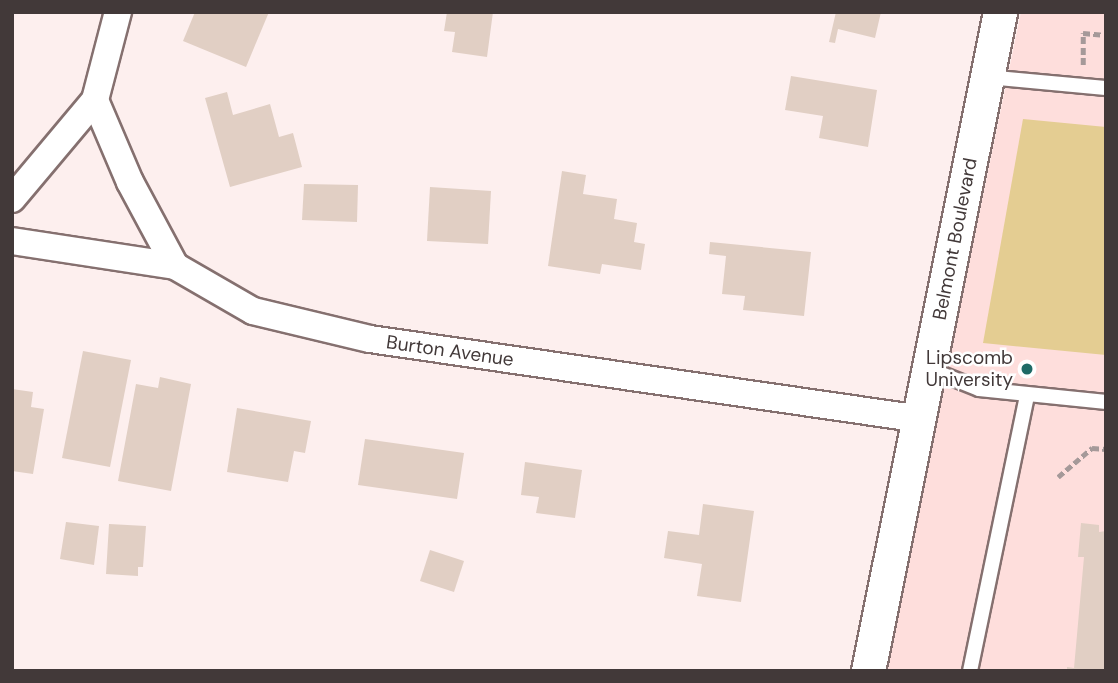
<!DOCTYPE html>
<style>
body{margin:0}
#map{position:relative;width:1118px;height:683px;overflow:hidden;background:#fdefee;font-family:"DM Sans",sans-serif}
div>[style]{position:absolute}
.built>*{inset:0;background:#fededc}
.green>*{inset:0;background:#e4cd92}
.building>*{inset:0;background:#e1cfc4}
.path>*{height:4.5px;margin-top:-2.25px;transform-origin:0;background:repeating-linear-gradient(90deg,#a59999 0 7px,transparent 0 10.5px)}
.roads{filter:drop-shadow(2px 0 #85706f) drop-shadow(-2px 0 #85706f) drop-shadow(0 2px #85706f) drop-shadow(0 -2px #85706f)}
.service>*{height:14px;margin:-7px;padding:0 7px;transform-origin:7px;border-radius:7px;background:#fff}
.minor>*{height:26px;margin:-13px;padding:0 13px;transform-origin:13px;border-radius:13px;background:#fff}
.tertiary>*{height:33px;margin:-16.5px;padding:0 16.5px;transform-origin:16.5px;border-radius:16.5px;background:#fff}
.dots>*{width:19px;height:19px;translate:-50% -50%;box-sizing:border-box;border:4px solid #fff;border-radius:50%}
span{translate:-50% -50%;white-space:nowrap;text-align:center;line-height:1.15;-webkit-text-stroke:5px #fff;paint-order:stroke}
.street-label{font-size:19px;color:#423939}
.poi-label{font-size:19px;color:#423939}
.right{translate:-100% -50%;text-align:right}
.frame{position:absolute;inset:0;border:14px solid #423939;pointer-events:none}
</style>
<div id="map">
<div class="built">
<div style="clip-path:polygon(1021px 12px,1106px 12px,1106px 671px,885px 671px)"></div>
</div>
<div class="green">
<div style="clip-path:polygon(1023px 119px,1106px 127px,1106px 355px,983px 343px)"></div>
</div>
<div class="building">
<div style="clip-path:polygon(195px 12px,269px 12px,246px 67px,183px 41px)"></div>
<div style="clip-path:polygon(447px 12px,493px 12px,487px 57px,452px 52px,455px 32px,444px 31px)"></div>
<div style="clip-path:polygon(836px 12px,881px 12px,875px 38px,838px 29px,835px 43px,829px 42px)"></div>
<div style="clip-path:polygon(791px 76px,877px 90px,868px 147px,819px 138px,823px 116px,785px 110px)"></div>
<div style="clip-path:polygon(227px 92px,233px 115px,270px 104px,279px 137px,293px 133px,302px 167px,230px 187px,205px 98px)"></div>
<div style="clip-path:polygon(562px 171px,586px 175px,583px 194px,617px 199px,614px 219px,637px 223px,634px 242px,645px 244px,641px 270px,602px 264px,600px 274px,548px 266px)"></div>
<div style="clip-path:polygon(304px 184px,358px 185px,357px 222px,302px 220px)"></div>
<div style="clip-path:polygon(430px 187px,491px 191px,488px 244px,427px 241px)"></div>
<div style="clip-path:polygon(710px 242px,811px 252px,804px 316px,743px 310px,745px 296px,722px 294px,726px 256px,709px 254px)"></div>
<div style="clip-path:polygon(83px 351px,131px 360px,110px 467px,62px 458px)"></div>
<div style="clip-path:polygon(160px 377px,191px 384px,171px 491px,118px 481px,136px 384px,158px 388px)"></div>
<div style="clip-path:polygon(12px 389px,33px 392px,31px 407px,44px 409px,33px 474px,12px 471px)"></div>
<div style="clip-path:polygon(237px 408px,311px 421px,305px 453px,294px 451px,288px 482px,227px 472px)"></div>
<div style="clip-path:polygon(365px 439px,464px 453px,457px 499px,358px 485px)"></div>
<div style="clip-path:polygon(525px 462px,582px 470px,575px 518px,536px 513px,539px 497px,521px 495px)"></div>
<div style="clip-path:polygon(703px 504px,754px 511px,741px 602px,697px 596px,702px 564px,664px 558px,668px 531px,699px 535px)"></div>
<div style="clip-path:polygon(66px 522px,99px 526px,94px 565px,60px 559px)"></div>
<div style="clip-path:polygon(1081px 523px,1099px 525px,1099px 532px,1106px 531px,1106px 671px,1067px 671px,1067px 667px,1074px 668px,1084px 557px,1078px 557px)"></div>
<div style="clip-path:polygon(109px 524px,146px 526px,143px 567px,138px 567px,138px 576px,106px 574px)"></div>
<div style="clip-path:polygon(430px 550px,464px 561px,454px 592px,420px 581px)"></div>
</div>
<div class="path">
<div style="left:1083px;top:65px;width:32px;rotate:-90deg"></div>
<div style="left:1083px;top:33px;width:23px;rotate:5deg"></div>
<div style="left:1058px;top:477px;width:45px;rotate:-40.5deg"></div>
<div style="left:1092px;top:448px;width:14px;rotate:4deg"></div>
</div>
<div class="roads">
<div class="service">
<div style="left:987px;top:77px;width:120px;rotate:5.3deg"></div>
<div style="left:929px;top:369px;width:54px;rotate:21.8deg"></div>
<div style="left:979px;top:389px;width:128px;rotate:5.8deg"></div>
<div style="left:970px;top:671px;width:282px;rotate:-78.3deg"></div>
</div>
<div class="minor">
<div style="left:95px;top:100px;width:89px;rotate:66.9deg"></div>
<div style="left:130px;top:182px;width:95px;rotate:61.8deg"></div>
<div style="left:175px;top:266px;width:90px;rotate:30deg"></div>
<div style="left:253px;top:311px;width:120px;rotate:13.5deg"></div>
<div style="left:370px;top:339px;width:557px;rotate:8.26deg"></div>
<div style="left:12px;top:199px;width:129px;rotate:-50deg"></div>
<div style="left:95px;top:100px;width:91px;rotate:-75.4deg"></div>
<div style="left:12px;top:241px;width:165px;rotate:8.7deg"></div>
</div>
<div class="tertiary">
<div style="left:868px;top:671px;width:672px;rotate:-78.67deg"></div>
</div>
</div>
<div class="dots">
<div style="left:1027px;top:369px;background:#1f6a66"></div>
</div>
<div class="street-label">
<span style="left:955px;top:239px;rotate:-79deg">Belmont Boulevard</span>
<span style="left:450px;top:351px;rotate:8deg">Burton Avenue</span>
</div>
<div class="poi-label">
<span class="right" style="left:1013px;top:369px">Lipscomb<br>University</span>
</div>
<div class="frame"></div>
</div>
